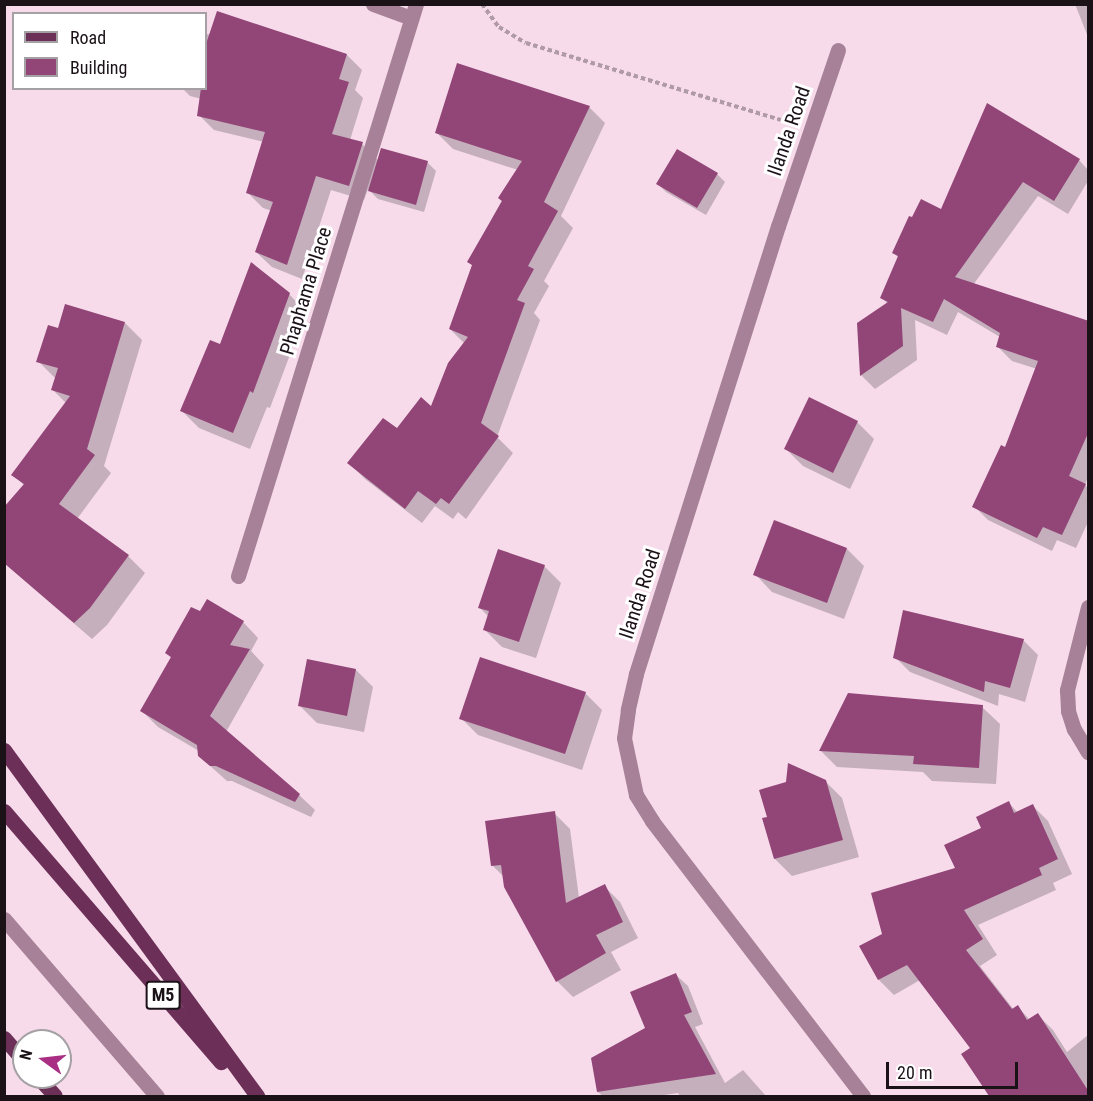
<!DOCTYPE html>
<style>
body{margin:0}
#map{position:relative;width:1093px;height:1101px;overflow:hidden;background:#f7dbeb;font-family:"Roboto Condensed",sans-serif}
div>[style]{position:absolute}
.shadow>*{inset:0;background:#0003}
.building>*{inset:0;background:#924577}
.path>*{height:4px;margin-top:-2px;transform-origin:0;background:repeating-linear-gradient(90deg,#af9aa6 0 4.5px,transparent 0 7.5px)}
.minor>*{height:15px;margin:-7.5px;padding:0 7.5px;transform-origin:7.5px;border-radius:7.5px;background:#a68197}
.major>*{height:15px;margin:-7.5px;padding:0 7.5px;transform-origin:7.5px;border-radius:7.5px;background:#6c2f57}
span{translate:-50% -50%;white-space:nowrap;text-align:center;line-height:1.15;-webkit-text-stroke:6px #fff;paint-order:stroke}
.shield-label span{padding:2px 4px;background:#fff;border:2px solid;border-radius:4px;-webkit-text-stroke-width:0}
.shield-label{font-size:18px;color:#1b1218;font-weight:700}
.street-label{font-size:20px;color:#1b1218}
.frame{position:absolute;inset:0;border:6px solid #1b1218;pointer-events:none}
.legend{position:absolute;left:12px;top:12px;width:195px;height:78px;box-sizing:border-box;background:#fff;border:2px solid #a4a0a3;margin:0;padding:8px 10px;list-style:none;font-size:18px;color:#1b1218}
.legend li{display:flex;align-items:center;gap:12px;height:30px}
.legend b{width:30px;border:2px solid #a4a0a3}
.north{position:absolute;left:12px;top:1029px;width:60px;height:60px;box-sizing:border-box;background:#fff;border:2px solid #a4a0a3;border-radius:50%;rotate:285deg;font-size:16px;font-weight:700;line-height:24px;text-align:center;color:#1b1218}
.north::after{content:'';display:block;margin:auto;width:21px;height:27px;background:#a82f84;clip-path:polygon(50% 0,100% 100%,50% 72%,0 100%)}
.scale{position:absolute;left:886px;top:1062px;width:132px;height:27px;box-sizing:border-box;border:3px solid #1b1218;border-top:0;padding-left:8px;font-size:18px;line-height:21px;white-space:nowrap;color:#1b1218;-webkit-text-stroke:4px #fff;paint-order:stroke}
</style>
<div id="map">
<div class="shadow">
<div style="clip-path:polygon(1075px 4px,1088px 4px,1088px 38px,1088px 37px)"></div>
<div style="clip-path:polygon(206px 34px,347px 55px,362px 70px,355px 90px,363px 98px,350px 140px,362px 144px,379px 161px,427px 162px,436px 171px,424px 212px,378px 199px,368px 189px,364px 200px,331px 190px,302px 279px,272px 267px,256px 252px,272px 211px,263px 208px,248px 193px,264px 142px,214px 130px,199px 115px,202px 99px,190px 96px,182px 88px,206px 88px)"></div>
<div style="clip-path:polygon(589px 107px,605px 123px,561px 216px,573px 228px,544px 281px,549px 286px,534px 313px,540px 320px,497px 437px,513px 453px,466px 519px,458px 512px,453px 519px,435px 506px,422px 523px,365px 479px,349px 463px,432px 409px,465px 344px,450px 329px,473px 266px,469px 262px,518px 170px,453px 149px,437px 133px)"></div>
<div style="clip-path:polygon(1079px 160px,1088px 170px,1088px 181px,1068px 214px,1038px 196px,973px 285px,1088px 322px,1088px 477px,1085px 485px,1088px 488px,1088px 522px,1076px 548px,1057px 540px,1052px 551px,988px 520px,974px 506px,1006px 449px,1037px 369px,1012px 361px,997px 346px,1000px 337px,958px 312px,947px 335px,915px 320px,917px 360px,875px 389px,861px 375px,888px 304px,882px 298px,899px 258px,894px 253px,942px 211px)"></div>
<div style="clip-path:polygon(717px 174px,725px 182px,706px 215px,666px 192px,658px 184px)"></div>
<div style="clip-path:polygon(289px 294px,306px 312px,270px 408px,267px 407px,250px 449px,199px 428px,182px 411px,221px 346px)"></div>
<div style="clip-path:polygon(125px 323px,142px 340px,104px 466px,111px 473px,77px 519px,128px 556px,145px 573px,107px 625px,92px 639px,4px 563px,25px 486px,13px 475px,66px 403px,52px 389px,56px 379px,38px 361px,59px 330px)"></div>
<div style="clip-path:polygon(857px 422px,874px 439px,850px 489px,803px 466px,786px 449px)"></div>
<div style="clip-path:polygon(775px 522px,847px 549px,864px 566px,844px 619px,772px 592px,755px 574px)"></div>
<div style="clip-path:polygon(544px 566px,561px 583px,536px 658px,502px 647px,485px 630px,489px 617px,479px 607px)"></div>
<div style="clip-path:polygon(200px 613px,243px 622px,258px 638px,251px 651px,264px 665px,226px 732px,299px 795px,315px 810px,311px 817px,232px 781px,227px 781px,199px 756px,199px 751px,158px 727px,142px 711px,172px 659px,167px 653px)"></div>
<div style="clip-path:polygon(1023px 640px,1038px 655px,1025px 702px,999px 694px,998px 706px,910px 672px,895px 657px)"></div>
<div style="clip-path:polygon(356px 670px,373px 687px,364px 732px,317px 723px,300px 706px)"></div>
<div style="clip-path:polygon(585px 693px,602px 710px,582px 770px,478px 735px,461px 718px)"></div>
<div style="clip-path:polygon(982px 707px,1000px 724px,996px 784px,932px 781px,923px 772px,837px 767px,821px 751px)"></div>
<div style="clip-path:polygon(825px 781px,842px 798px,859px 857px,792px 876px,775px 859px,769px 818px)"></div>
<div style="clip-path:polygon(1009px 803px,1018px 813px,1033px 806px,1048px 821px,1072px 874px,1053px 883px,1056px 890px,978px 925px,997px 955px,980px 966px,1014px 1010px,1018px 1007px,1030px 1020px,1038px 1015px,1053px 1030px,1067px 1052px,1088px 1035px,1088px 1096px,991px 1096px,963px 1055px,972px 1049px,920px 980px,894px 995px,879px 980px,883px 934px,957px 869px,983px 829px)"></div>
<div style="clip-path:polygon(554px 813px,570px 829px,579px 898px,604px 886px,620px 902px,638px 938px,611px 952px,621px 970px,573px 997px,557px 981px,504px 877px,492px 865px)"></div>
<div style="clip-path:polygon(676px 975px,688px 986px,703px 1024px,695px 1027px,725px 1083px,743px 1070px,766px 1096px,680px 1096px,678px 1093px,657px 1096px,603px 1096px,598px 1092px,647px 1029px)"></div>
</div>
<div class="building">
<div style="clip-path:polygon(217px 11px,347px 54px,339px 79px,349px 82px,332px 134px,363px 142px,349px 186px,316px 176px,287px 265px,255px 252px,273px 202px,246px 193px,265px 132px,197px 116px,201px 88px,206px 88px,206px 44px)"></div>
<div style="clip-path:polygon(457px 63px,590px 106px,544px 202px,558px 211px,528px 266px,534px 269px,517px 300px,525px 303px,481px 423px,499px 436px,449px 504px,441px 498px,436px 504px,418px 491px,405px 509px,347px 463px,383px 418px,397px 428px,421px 397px,431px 406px,448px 363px,468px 337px,449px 329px,472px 265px,467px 262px,502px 201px,498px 198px,522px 161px,435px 133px)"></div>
<div style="clip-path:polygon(987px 103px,1080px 159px,1054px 201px,1023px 182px,955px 277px,1089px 321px,1089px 431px,1069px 476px,1086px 484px,1062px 535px,1043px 527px,1037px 538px,972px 507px,1001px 445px,1005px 447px,1038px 361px,996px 347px,1000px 333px,944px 299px,933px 322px,901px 308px,903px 346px,860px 376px,857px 323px,888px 302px,880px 298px,898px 256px,892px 253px,909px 216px,912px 217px,921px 199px,941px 209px)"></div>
<div style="clip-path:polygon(381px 148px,428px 161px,416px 205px,368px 191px)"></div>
<div style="clip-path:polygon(677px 149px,718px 173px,697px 208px,656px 184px)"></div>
<div style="clip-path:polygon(251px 262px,290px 293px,253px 393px,250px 391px,233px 433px,180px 411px,210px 340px,220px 344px)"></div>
<div style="clip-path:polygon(65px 304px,125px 322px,87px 449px,95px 455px,59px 504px,129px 555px,90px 608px,74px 623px,4px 563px,4px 507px,24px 484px,11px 475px,70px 396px,51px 390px,58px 368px,36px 362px,48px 325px,58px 328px)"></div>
<div style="clip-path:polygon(809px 397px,858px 421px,833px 473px,784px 449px)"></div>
<div style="clip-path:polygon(774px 520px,847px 548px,827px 603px,753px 575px)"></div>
<div style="clip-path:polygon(498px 549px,545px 565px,519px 642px,483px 630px,489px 611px,478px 608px)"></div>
<div style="clip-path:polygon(207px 599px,244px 621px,230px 645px,250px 649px,210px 716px,300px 794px,295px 802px,216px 766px,210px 766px,198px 756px,197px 745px,140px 711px,171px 657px,165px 653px,191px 607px,200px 611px)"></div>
<div style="clip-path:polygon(903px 610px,1024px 639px,1010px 688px,985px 681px,984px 692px,893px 658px)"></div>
<div style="clip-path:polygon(480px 657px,586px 692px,565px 754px,459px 719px)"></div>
<div style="clip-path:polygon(307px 659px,356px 669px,347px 716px,298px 706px)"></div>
<div style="clip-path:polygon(848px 693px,983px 705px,979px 768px,913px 764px,914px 756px,819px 751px)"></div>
<div style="clip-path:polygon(788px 763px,826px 780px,843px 840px,774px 859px,762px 818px,767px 817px,759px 790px,786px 782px)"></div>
<div style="clip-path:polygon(1009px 801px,1014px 813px,1033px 804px,1058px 859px,1039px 868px,1042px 875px,964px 910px,983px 939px,966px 950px,1012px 1009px,1018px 1005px,1027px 1020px,1038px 1013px,1089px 1092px,1089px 1096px,989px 1096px,961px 1054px,970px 1048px,907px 965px,878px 980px,859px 946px,882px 934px,871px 893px,955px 868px,944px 845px,981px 828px,976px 817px)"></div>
<div style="clip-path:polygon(555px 811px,566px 903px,605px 884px,623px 922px,596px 935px,606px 953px,556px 982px,504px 887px,501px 865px,491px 866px,485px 821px)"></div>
<div style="clip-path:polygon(676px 973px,692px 1012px,684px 1015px,716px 1074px,597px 1092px,591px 1058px,645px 1028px,630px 992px)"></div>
</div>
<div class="path">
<div style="left:482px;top:4px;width:29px;rotate:54deg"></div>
<div style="left:499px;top:27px;width:31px;rotate:31deg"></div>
<div style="left:526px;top:43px;width:266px;rotate:16.8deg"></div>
</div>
<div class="minor">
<div style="left:373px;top:4px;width:40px;rotate:20.2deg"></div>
<div style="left:838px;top:50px;width:186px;rotate:108.8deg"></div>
<div style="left:778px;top:226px;width:470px;rotate:107.6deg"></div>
<div style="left:636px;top:674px;width:37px;rotate:103deg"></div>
<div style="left:628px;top:710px;width:28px;rotate:98deg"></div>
<div style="left:624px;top:738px;width:58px;rotate:78.1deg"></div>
<div style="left:636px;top:795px;width:31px;rotate:58deg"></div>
<div style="left:652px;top:821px;width:347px;rotate:52.5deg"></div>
<div style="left:238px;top:576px;width:599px;rotate:-72.71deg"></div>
<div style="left:1088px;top:607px;width:86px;rotate:104.2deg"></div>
<div style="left:1067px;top:690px;width:21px;rotate:87deg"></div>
<div style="left:1068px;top:711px;width:19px;rotate:72deg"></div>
<div style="left:1074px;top:729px;width:27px;rotate:59deg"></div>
<div style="left:4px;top:919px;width:234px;rotate:49.2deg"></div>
</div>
<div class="major">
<div style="left:4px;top:750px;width:429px;rotate:53.8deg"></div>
<div style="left:4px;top:811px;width:332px;rotate:49.2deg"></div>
<div style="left:4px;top:1038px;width:30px;rotate:49deg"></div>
<div style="left:38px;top:1077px;width:25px;rotate:48deg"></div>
</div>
<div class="shield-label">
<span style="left:163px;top:995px">M5</span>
</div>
<div class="street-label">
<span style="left:789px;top:131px;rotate:-71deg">Ilanda Road</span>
<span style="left:306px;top:291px;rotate:-73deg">Phaphama Place</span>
<span style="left:640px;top:594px;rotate:-72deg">Ilanda Road</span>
</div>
<div class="frame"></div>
<ul class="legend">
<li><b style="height:8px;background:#6c2f57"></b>Road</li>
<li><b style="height:16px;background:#924577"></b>Building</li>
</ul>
<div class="north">N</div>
<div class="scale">20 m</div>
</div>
